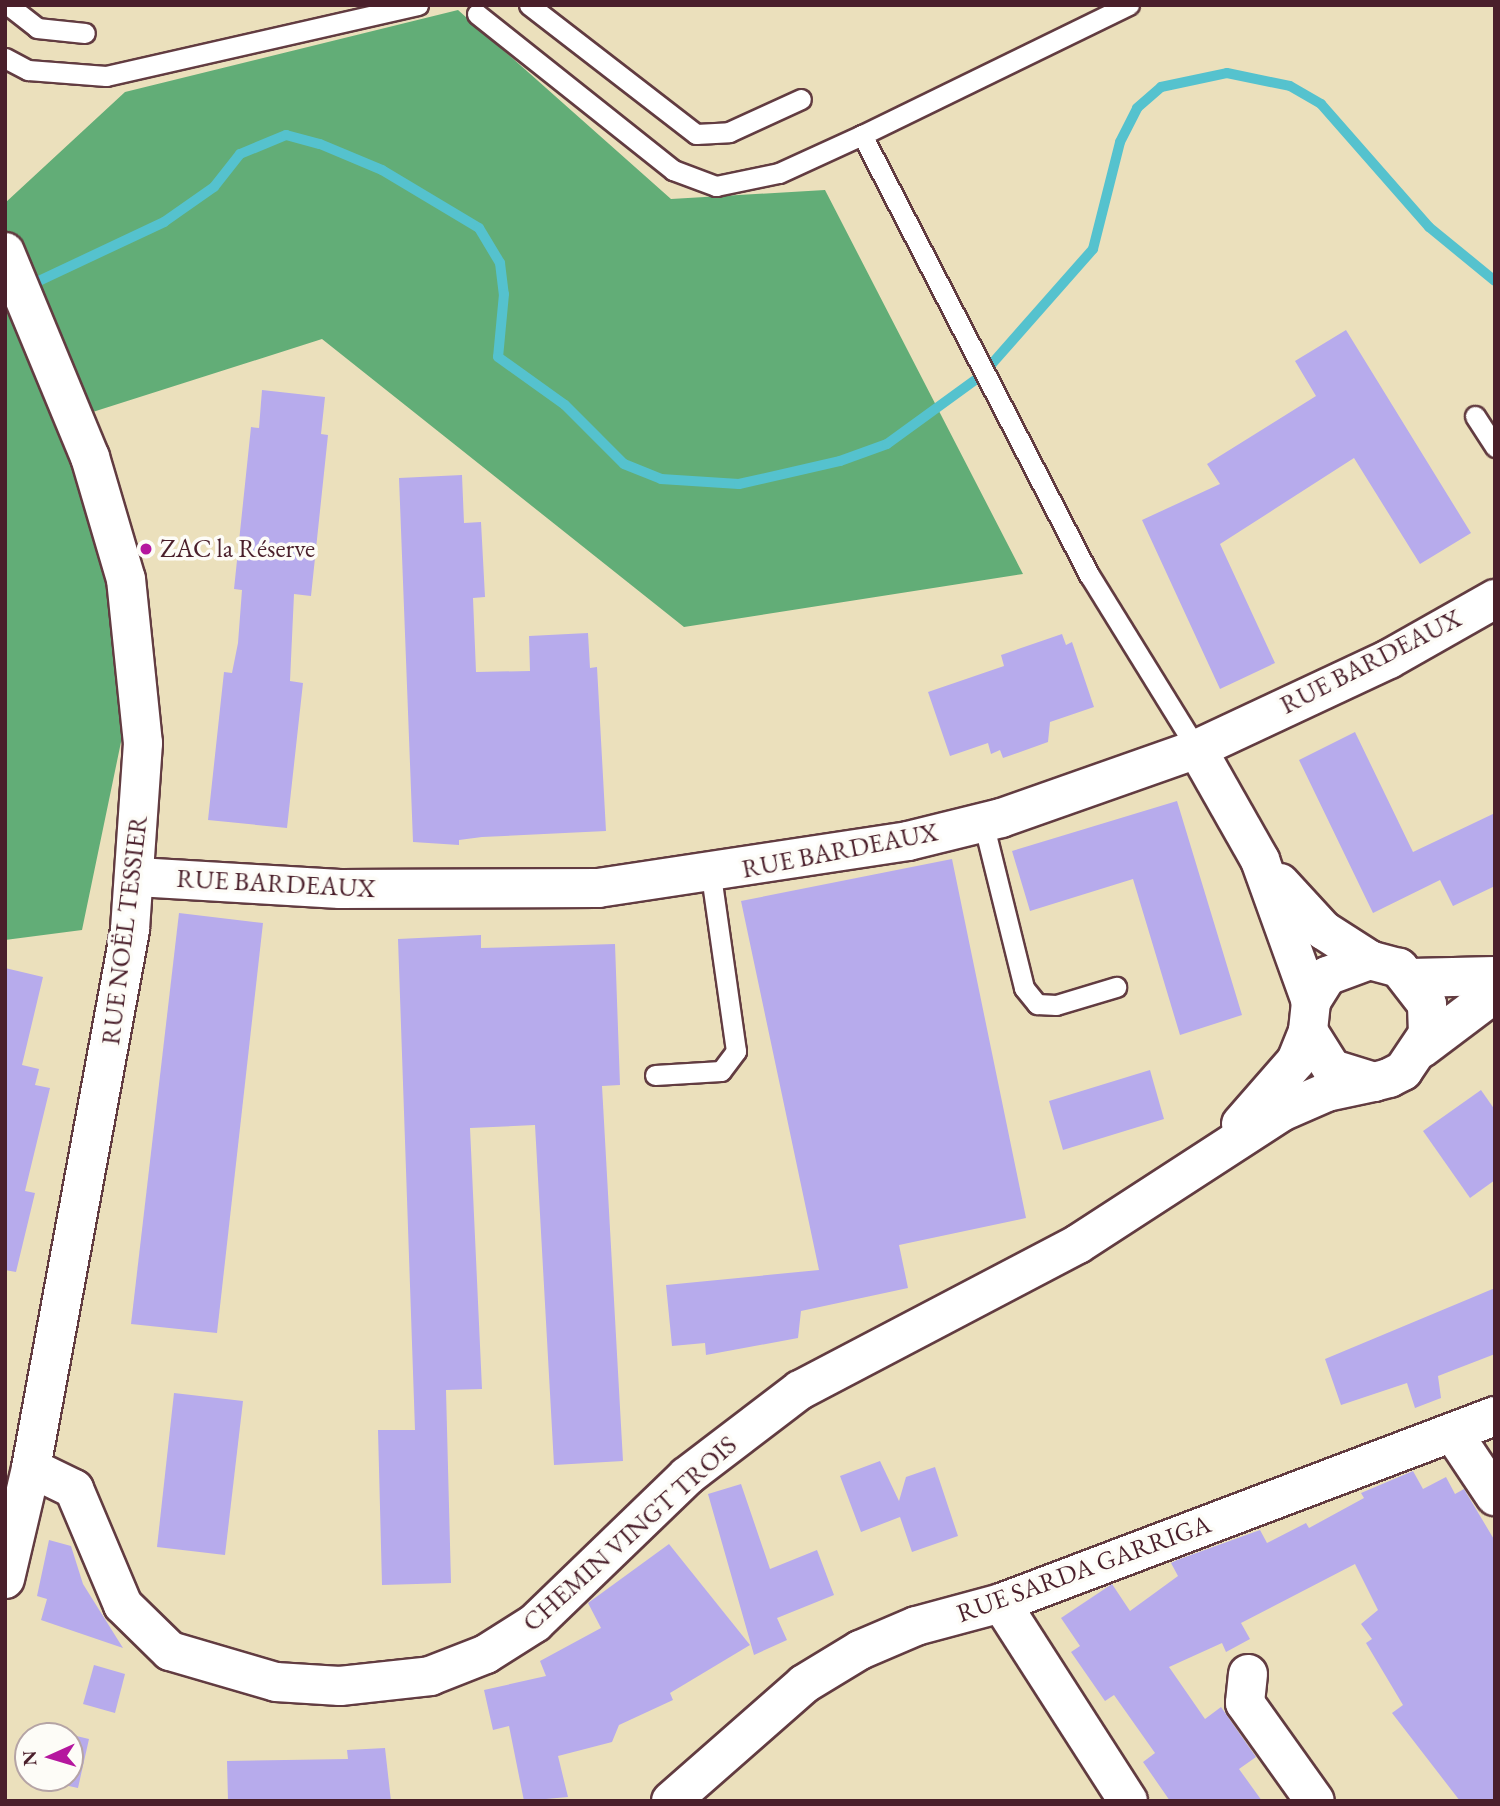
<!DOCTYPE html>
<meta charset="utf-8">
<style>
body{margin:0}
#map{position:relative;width:1500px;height:1806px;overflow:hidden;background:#ebe0bc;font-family:"EB Garamond",serif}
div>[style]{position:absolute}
.forest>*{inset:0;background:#62ad77}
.stream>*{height:10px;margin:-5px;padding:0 5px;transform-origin:5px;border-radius:5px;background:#55c2ce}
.building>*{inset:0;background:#b7abec}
.roads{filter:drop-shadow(2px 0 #623c41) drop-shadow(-2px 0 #623c41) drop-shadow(0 2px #623c41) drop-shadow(0 -2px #623c41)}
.service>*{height:19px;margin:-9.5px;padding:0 9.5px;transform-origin:9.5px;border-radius:9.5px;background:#fff}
.minor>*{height:38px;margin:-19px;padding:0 19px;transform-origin:19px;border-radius:19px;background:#fff}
.tertiary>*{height:38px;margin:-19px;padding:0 19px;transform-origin:19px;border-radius:19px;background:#fff}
.secondary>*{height:38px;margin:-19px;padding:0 19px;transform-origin:19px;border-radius:19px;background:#fff}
.dots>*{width:19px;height:19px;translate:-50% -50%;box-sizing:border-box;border:4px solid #fdfcf7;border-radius:50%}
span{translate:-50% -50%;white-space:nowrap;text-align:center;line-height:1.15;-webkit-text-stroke:7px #fdfcf7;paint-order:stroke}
.poi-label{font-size:26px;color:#4a1f2b}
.left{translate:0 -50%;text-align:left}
.street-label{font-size:26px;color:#4a1f2b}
.frame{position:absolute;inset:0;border:7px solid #4a1f2b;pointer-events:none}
.north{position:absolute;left:14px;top:1722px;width:70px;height:70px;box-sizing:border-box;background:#fdfcf7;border:2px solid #b5a4a5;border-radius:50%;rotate:266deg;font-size:19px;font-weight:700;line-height:28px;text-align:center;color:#4a1f2b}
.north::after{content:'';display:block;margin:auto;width:24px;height:32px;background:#b5179e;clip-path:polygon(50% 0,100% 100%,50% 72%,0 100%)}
</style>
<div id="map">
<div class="forest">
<div style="clip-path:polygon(458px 10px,671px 199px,825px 190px,1023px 574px,684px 627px,322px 339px,77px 417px,137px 665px,82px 930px,5px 940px,5px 203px,125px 92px)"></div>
</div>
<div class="stream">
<div style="left:26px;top:287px;width:153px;rotate:-25.2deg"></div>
<div style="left:164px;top:222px;width:61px;rotate:-35deg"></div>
<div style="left:214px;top:187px;width:42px;rotate:-51.8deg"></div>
<div style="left:240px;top:154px;width:50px;rotate:-22.4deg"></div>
<div style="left:286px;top:135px;width:35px;rotate:15deg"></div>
<div style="left:320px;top:144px;width:67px;rotate:22.8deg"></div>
<div style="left:382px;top:170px;width:113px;rotate:30.9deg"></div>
<div style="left:479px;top:228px;width:41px;rotate:59deg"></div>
<div style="left:500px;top:263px;width:31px;rotate:83deg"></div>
<div style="left:504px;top:294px;width:63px;rotate:95.4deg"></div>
<div style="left:498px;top:357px;width:82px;rotate:35.6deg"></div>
<div style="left:565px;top:405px;width:83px;rotate:45deg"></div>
<div style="left:624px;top:464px;width:40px;rotate:22deg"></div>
<div style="left:661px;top:479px;width:78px;rotate:3.7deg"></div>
<div style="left:739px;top:484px;width:104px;rotate:-12.8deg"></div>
<div style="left:840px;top:461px;width:50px;rotate:-19.9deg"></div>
<div style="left:887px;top:444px;width:117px;rotate:-36deg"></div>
<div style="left:982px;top:375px;width:168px;rotate:-48.6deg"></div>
<div style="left:1093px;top:249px;width:110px;rotate:-75.8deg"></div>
<div style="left:1120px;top:142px;width:38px;rotate:-63deg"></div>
<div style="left:1137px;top:108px;width:32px;rotate:-41deg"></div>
<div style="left:1161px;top:87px;width:67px;rotate:-12deg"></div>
<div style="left:1227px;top:73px;width:64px;rotate:11.7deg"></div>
<div style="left:1290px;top:86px;width:36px;rotate:30deg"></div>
<div style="left:1321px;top:104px;width:164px;rotate:48.7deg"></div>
<div style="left:1429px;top:227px;width:85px;rotate:39.3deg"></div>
</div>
<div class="building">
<div style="clip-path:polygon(1346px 330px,1471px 533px,1420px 564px,1354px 458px,1220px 544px,1275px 663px,1220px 689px,1142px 520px,1220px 484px,1207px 464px,1316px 396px,1295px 361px)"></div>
<div style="clip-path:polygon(262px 390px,325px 397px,321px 434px,328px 435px,311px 596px,294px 594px,290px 681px,303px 683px,287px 828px,208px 820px,224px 672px,232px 673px,238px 643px,242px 590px,234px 589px,251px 427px,259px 428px)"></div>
<div style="clip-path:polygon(462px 475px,464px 523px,481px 522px,485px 597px,473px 598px,476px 672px,530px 671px,529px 636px,588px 633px,590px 668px,597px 667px,606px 831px,482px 837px,459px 840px,459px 845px,413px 842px,399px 478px)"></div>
<div style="clip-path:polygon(1062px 634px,1066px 645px,1072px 642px,1094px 707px,1050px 722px,1048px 742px,1003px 758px,1000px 750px,991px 754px,988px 743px,950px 756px,928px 692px,1004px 666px,1001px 655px)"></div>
<div style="clip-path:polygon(1355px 732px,1413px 852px,1495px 813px,1495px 886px,1453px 906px,1440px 880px,1373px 913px,1299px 760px)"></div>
<div style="clip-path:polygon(1177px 801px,1242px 1015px,1180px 1035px,1133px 879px,1030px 911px,1012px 851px)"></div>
<div style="clip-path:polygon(952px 859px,1026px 1218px,899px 1245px,908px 1288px,801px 1311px,798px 1338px,706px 1355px,705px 1343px,672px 1346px,666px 1285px,819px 1270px,741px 901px)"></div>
<div style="clip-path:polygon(179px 913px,263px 923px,217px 1333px,131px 1324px)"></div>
<div style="clip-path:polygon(481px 935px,481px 948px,615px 944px,620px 1085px,602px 1086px,623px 1461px,554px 1465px,535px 1125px,470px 1128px,482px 1389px,446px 1390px,451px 1583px,382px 1585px,378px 1430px,415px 1430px,398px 939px)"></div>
<div style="clip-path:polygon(5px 968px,43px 977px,22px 1065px,39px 1069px,35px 1085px,50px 1088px,25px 1191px,35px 1193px,16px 1272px,5px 1270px)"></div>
<div style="clip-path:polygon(1150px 1070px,1164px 1119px,1063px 1150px,1049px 1101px)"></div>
<div style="clip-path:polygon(1481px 1090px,1495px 1110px,1495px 1180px,1470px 1198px,1423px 1131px)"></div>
<div style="clip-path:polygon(1495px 1288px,1495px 1354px,1438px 1376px,1441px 1398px,1415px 1408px,1407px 1383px,1341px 1405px,1325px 1359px)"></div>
<div style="clip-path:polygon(174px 1393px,243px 1401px,225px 1555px,157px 1547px)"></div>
<div style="clip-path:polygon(880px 1461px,899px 1501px,906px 1477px,935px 1467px,958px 1536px,912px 1552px,900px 1517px,861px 1532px,840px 1476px)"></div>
<div style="clip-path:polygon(1413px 1471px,1423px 1489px,1446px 1477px,1455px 1494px,1464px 1489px,1495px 1541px,1495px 1801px,1460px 1801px,1392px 1713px,1403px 1705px,1366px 1643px,1372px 1639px,1361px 1624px,1378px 1610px,1355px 1564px,1241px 1623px,1250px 1639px,1226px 1652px,1222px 1643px,1169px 1667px,1205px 1719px,1221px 1707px,1256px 1757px,1239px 1769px,1262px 1801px,1170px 1801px,1143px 1762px,1155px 1753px,1114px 1695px,1105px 1701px,1071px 1652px,1080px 1646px,1061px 1618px,1112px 1584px,1130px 1611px,1178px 1576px,1171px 1563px,1177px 1560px,1260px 1530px,1267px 1543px,1306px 1523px,1309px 1528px,1364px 1498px,1361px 1493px)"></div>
<div style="clip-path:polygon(741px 1484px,770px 1569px,817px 1550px,834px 1595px,777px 1618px,787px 1640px,754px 1655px,708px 1494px)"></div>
<div style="clip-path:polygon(49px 1540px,71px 1546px,83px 1584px,123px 1648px,41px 1620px,47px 1599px,37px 1596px)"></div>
<div style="clip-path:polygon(669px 1544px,750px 1645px,670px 1693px,673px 1700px,619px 1725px,612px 1742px,558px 1756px,568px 1797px,524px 1801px,509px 1726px,493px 1730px,484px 1690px,546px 1676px,540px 1661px,601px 1628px,588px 1603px)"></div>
<div style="clip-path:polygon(94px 1665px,125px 1674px,115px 1713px,83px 1704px)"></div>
<div style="clip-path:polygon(43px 1728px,89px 1739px,78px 1788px,32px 1778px,70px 1778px,70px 1736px,41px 1736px)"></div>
<div style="clip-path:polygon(385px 1748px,391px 1801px,228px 1801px,227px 1761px,348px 1759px,347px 1750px)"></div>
</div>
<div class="roads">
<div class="service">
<div style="left:8px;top:5px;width:37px;rotate:38deg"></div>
<div style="left:37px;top:28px;width:48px;rotate:5.9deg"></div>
<div style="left:529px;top:5px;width:211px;rotate:37.7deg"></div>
<div style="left:696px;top:134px;width:33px;rotate:-3deg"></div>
<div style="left:729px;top:132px;width:79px;rotate:-24.6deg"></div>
<div style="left:477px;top:14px;width:251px;rotate:38.5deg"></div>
<div style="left:673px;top:170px;width:46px;rotate:20.4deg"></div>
<div style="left:716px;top:186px;width:64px;rotate:-11.7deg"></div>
<div style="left:779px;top:173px;width:91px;rotate:-24.6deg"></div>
<div style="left:862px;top:135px;width:496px;rotate:62.7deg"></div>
<div style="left:1090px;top:576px;width:203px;rotate:58.3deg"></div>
<div style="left:5px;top:58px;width:26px;rotate:28deg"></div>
<div style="left:28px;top:70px;width:78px;rotate:4.4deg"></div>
<div style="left:106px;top:76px;width:320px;rotate:-12.8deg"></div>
<div style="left:862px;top:135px;width:297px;rotate:-26deg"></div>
<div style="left:1475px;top:416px;width:37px;rotate:57deg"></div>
<div style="left:983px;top:822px;width:171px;rotate:76.1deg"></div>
<div style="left:1024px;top:988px;width:21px;rotate:51deg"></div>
<div style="left:1037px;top:1004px;width:19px;rotate:3deg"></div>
<div style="left:1056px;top:1005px;width:63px;rotate:-16.7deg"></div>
<div style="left:655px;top:1075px;width:66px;rotate:-3.5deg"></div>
<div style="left:721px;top:1071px;width:25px;rotate:-53deg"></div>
<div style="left:736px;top:1051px;width:178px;rotate:-98.1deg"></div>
</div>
<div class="minor">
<div style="left:1197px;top:749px;width:128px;rotate:60.4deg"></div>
<div style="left:1260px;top:860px;width:151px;rotate:70.2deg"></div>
<div style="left:137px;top:877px;width:203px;rotate:3.4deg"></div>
<div style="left:340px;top:889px;width:258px;rotate:-0.2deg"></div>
<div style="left:598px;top:888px;width:314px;rotate:-8.6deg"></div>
<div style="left:908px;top:841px;width:96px;rotate:-13.9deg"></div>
<div style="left:1001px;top:818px;width:208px;rotate:-19.4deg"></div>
<div style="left:1197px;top:749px;width:212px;rotate:-25.1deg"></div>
<div style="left:1389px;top:659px;width:122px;rotate:-29.5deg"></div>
<div style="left:1280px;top:883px;width:64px;rotate:47.5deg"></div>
<div style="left:1323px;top:930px;width:56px;rotate:32.6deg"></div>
<div style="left:1453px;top:1433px;width:76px;rotate:56.3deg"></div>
<div style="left:1001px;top:1603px;width:235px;rotate:57.3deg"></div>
<div style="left:1248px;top:1674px;width:29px;rotate:96deg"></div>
<div style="left:1245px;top:1703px;width:120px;rotate:54.5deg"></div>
<div style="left:671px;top:1801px;width:177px;rotate:-41.3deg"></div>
<div style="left:804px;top:1684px;width:66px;rotate:-31.3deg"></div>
<div style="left:860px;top:1650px;width:61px;rotate:-23.2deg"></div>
<div style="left:916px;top:1626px;width:88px;rotate:-15.1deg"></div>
<div style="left:1001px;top:1603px;width:528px;rotate:-20.73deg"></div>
</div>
<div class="tertiary">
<div style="left:5px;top:252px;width:222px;rotate:67.5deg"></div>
<div style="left:90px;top:457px;width:127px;rotate:73.6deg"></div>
<div style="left:126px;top:579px;width:165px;rotate:84.1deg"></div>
<div style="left:143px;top:743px;width:187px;rotate:94deg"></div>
<div style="left:130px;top:930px;width:547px;rotate:100.43deg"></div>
</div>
<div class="secondary">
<div style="left:1411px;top:978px;width:84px;rotate:-1.4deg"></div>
<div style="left:1422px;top:1048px;width:91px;rotate:-37deg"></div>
<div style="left:1241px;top:1124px;width:84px;rotate:-48.9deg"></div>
<div style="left:1296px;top:1061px;width:32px;rotate:-68deg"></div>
<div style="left:5px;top:1579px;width:114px;rotate:-76.8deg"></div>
<div style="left:31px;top:1468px;width:48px;rotate:26deg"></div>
<div style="left:74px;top:1489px;width:126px;rotate:67.1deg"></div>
<div style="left:123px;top:1605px;width:66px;rotate:44.4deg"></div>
<div style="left:170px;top:1651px;width:110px;rotate:16.3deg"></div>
<div style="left:276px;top:1682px;width:64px;rotate:3.6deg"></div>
<div style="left:340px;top:1686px;width:91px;rotate:-6.3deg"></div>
<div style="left:430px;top:1676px;width:60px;rotate:-21.4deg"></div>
<div style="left:486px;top:1654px;width:58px;rotate:-32.3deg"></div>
<div style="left:535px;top:1623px;width:211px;rotate:-44deg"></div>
<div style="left:687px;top:1476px;width:142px;rotate:-37.3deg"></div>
<div style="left:800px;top:1390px;width:314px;rotate:-27.7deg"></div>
<div style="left:1078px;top:1244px;width:242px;rotate:-33deg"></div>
<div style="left:1281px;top:1112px;width:50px;rotate:-23.5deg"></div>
<div style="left:1327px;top:1092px;width:48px;rotate:-12deg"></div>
<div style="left:1374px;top:1082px;width:16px;rotate:-15deg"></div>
<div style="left:1389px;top:1078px;width:16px;rotate:-27deg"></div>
<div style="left:1403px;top:1071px;width:45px;rotate:-56deg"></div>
<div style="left:1428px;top:1034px;width:30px;rotate:-92deg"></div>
<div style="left:1427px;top:1004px;width:46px;rotate:-127.9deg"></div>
<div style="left:1399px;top:968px;width:30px;rotate:-165deg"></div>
<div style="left:1370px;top:960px;width:46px;rotate:159.6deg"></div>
<div style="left:1327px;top:976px;width:31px;rotate:122deg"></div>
<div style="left:1311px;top:1002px;width:29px;rotate:96deg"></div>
<div style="left:1308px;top:1031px;width:45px;rotate:57.7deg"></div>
<div style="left:1332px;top:1069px;width:44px;rotate:17.2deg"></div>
</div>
</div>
<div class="dots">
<div style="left:146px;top:549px;background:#b5179e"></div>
</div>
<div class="poi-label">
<span class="left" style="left:160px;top:549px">ZAC la Réserve</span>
</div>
<div class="street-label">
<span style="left:1371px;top:662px;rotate:-27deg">RUE BARDEAUX</span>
<span style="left:840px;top:851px;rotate:-11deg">RUE BARDEAUX</span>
<span style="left:276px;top:884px;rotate:3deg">RUE BARDEAUX</span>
<span style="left:125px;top:930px;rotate:-83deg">RUE NOËL TESSIER</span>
<span style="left:630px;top:1534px;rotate:-42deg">CHEMIN VINGT TROIS</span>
<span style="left:1084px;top:1569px;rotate:-20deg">RUE SARDA GARRIGA</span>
</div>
<div class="frame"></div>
<div class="north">N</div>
</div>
